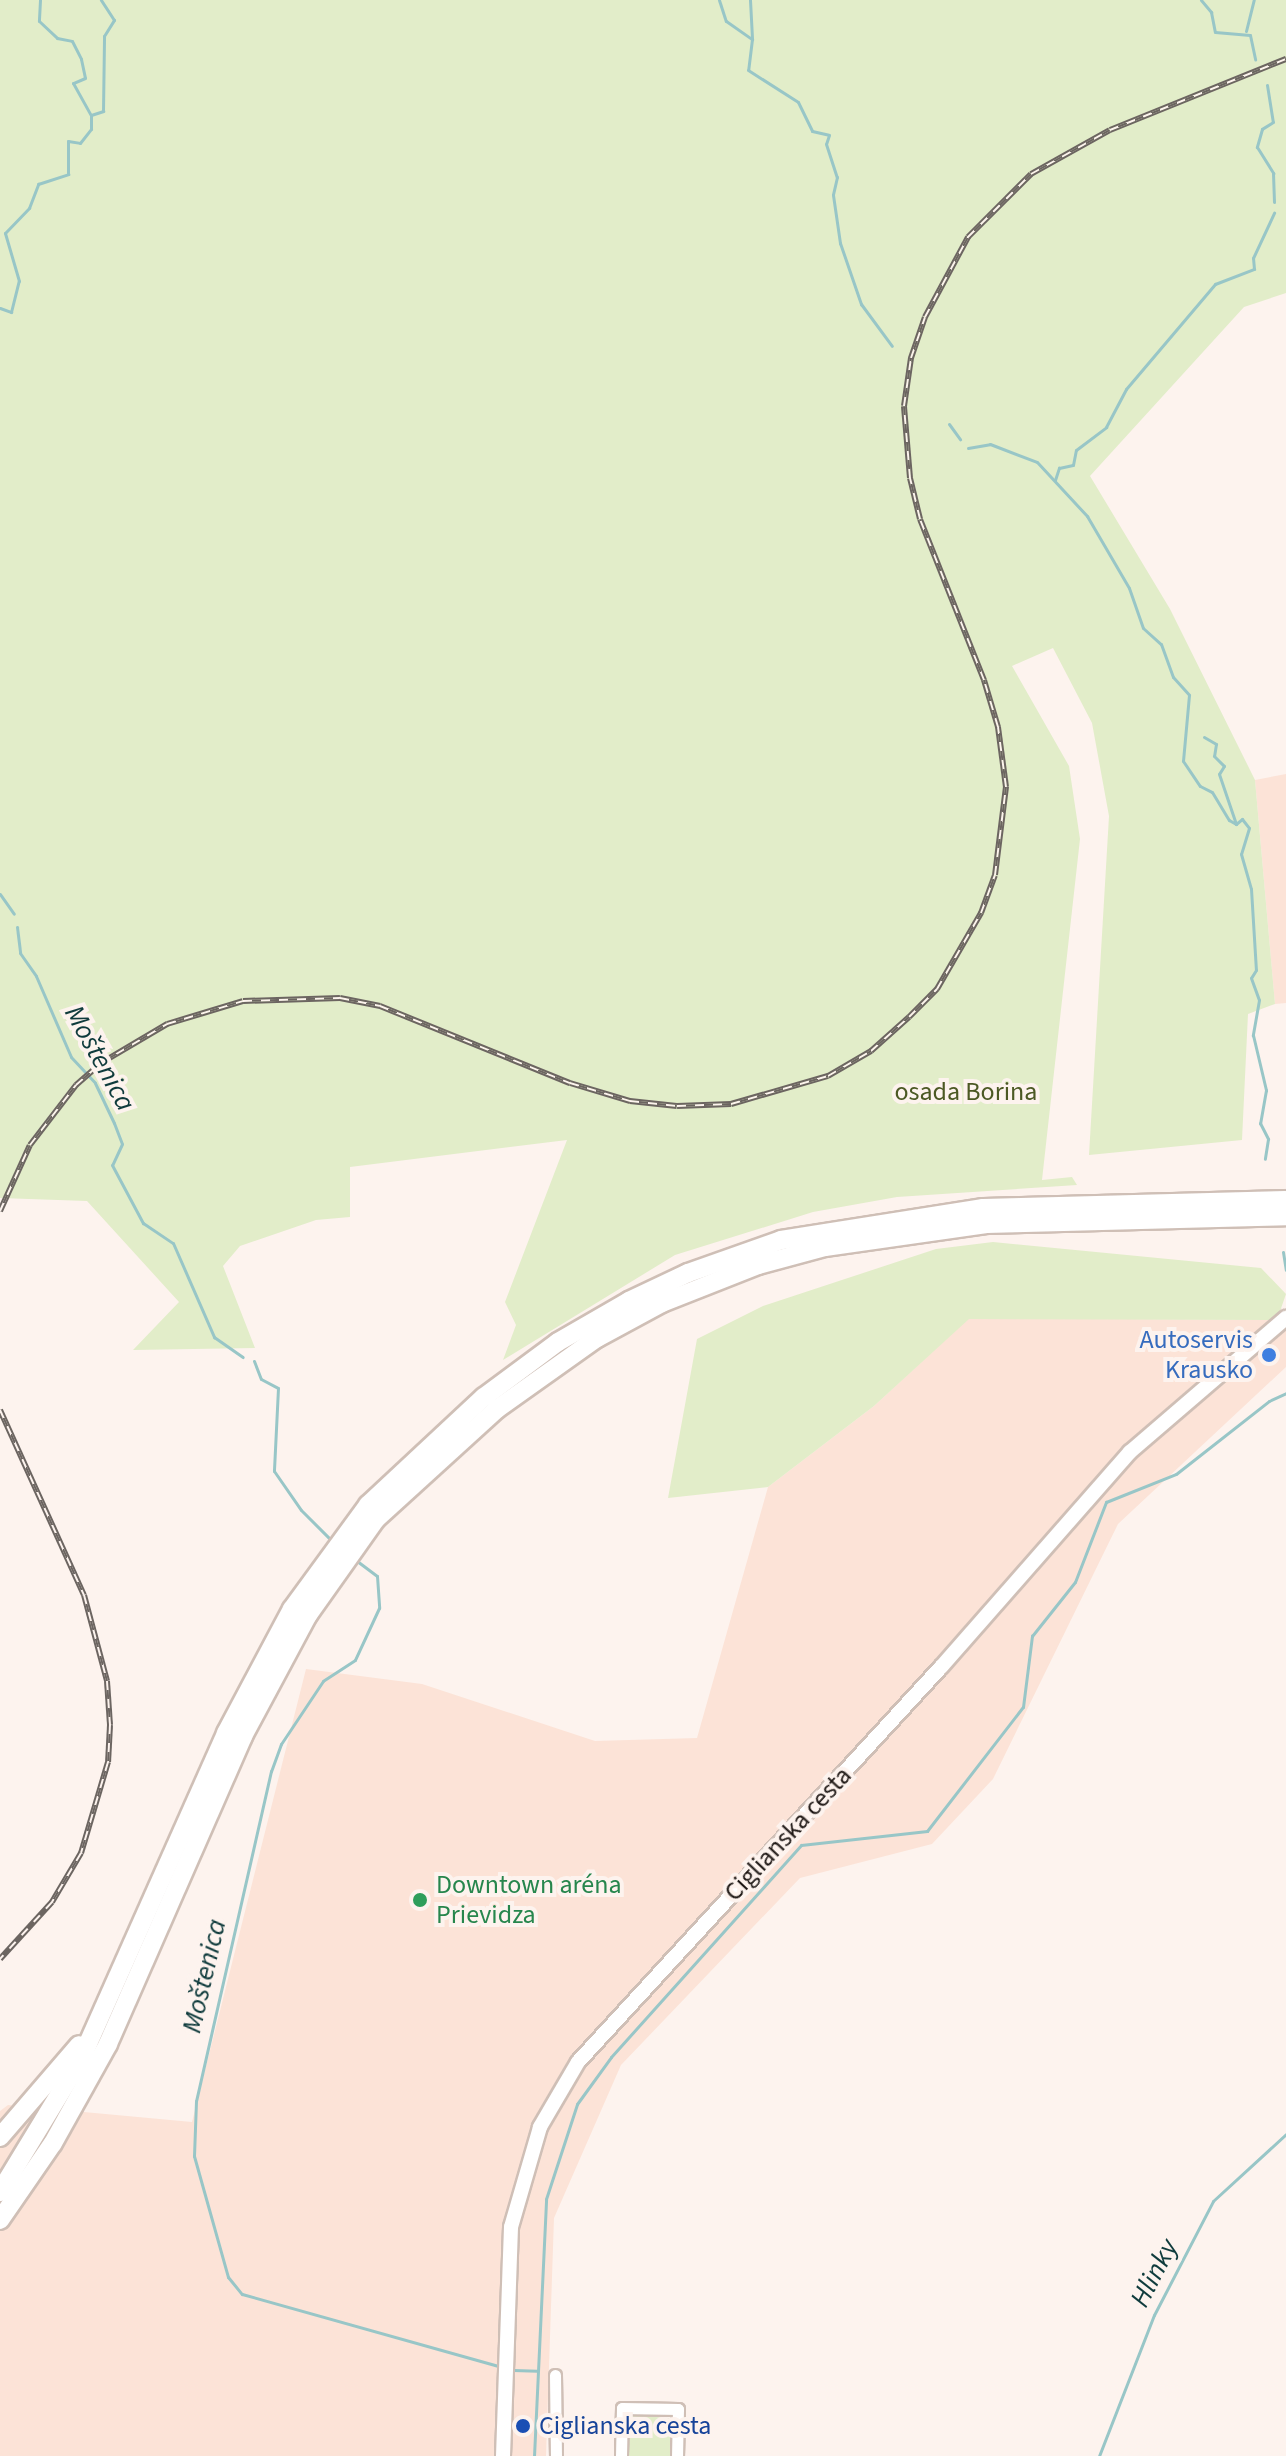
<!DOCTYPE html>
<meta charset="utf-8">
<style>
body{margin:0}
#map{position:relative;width:1286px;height:2456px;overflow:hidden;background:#fdf3ee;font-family:"Source Sans 3",sans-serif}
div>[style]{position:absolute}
.built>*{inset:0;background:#fce3d7}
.green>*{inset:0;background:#e2edc9}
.stream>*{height:3px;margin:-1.5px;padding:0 1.5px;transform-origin:1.5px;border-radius:1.5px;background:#98c6c7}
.roads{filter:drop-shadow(2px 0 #cfbfb6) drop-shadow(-2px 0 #cfbfb6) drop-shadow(0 2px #cfbfb6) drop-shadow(0 -2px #cfbfb6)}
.minor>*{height:11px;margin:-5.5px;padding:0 5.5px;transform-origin:5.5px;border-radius:5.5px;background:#fff}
.tertiary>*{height:14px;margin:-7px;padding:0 7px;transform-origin:7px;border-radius:7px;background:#fff}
.primary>*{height:18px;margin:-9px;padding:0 9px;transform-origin:9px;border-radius:9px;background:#fff}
.rail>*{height:6px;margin-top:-3px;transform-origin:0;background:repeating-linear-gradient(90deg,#fdf3ee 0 9px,#6c6561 0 18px);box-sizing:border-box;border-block:2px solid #6c6561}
.dots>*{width:22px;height:22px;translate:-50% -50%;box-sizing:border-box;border:4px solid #fdf3ee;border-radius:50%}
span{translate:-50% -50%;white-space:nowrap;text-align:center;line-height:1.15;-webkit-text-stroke:8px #fdf3ee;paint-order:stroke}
.park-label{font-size:26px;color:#4c5924}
.shop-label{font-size:26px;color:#366cbe}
.right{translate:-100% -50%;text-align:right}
.street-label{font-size:26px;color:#1d1714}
.leisure-label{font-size:26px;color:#27864d}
.left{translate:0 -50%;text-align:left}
.transit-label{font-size:26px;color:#164399}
.water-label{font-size:28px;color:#0f3b3c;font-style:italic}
</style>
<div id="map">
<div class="built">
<div style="clip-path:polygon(1286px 774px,1286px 1003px,1275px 1004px,1255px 780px)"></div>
<div style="clip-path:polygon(969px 1318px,1277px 1320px,1286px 1322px,1286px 1367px,1118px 1524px,993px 1779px,932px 1844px,800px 1878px,621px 2065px,554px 2218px,546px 2456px,0 2456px,0 2111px,8px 2105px,192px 2122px,306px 1669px,422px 1684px,595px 1741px,697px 1738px,768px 1487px,874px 1406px)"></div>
</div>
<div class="green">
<div style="clip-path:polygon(0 0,1286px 0,1286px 293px,1244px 307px,1090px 476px,1170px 609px,1255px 780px,1275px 1004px,1248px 1014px,1242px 1140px,1089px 1155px,1109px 816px,1092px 723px,1053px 648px,1012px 666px,1069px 766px,1080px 839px,1042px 1180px,1072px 1177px,1077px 1185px,897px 1197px,813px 1212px,675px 1255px,503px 1360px,516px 1325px,505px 1302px,567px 1140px,350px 1167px,350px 1217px,316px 1220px,240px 1246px,223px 1266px,255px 1348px,133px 1350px,179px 1302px,87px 1201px,0 1198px)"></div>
<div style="clip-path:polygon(993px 1242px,1261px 1268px,1286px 1294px,1277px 1320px,969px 1319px,874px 1406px,768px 1487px,668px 1498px,697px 1339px,763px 1306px,936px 1249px)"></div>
<div style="clip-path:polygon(631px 2414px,673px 2419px,672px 2456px,625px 2456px,626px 2419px)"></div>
</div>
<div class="stream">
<div style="left:40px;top:0;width:21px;rotate:93deg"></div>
<div style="left:39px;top:21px;width:25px;rotate:43deg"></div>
<div style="left:57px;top:38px;width:15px;rotate:11deg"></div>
<div style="left:72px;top:41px;width:20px;rotate:63deg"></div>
<div style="left:81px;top:59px;width:19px;rotate:78deg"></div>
<div style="left:85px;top:78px;width:13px;rotate:157deg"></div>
<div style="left:73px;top:83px;width:37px;rotate:61deg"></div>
<div style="left:719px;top:0;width:22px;rotate:72deg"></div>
<div style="left:726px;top:21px;width:32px;rotate:35deg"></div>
<div style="left:752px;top:39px;width:31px;rotate:97deg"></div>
<div style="left:748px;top:70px;width:59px;rotate:32.6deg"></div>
<div style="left:798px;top:102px;width:32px;rotate:64deg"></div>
<div style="left:812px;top:131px;width:17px;rotate:13deg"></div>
<div style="left:829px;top:135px;width:9px;rotate:108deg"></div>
<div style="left:826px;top:144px;width:35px;rotate:72deg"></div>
<div style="left:837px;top:177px;width:18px;rotate:103deg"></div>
<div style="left:833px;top:195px;width:49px;rotate:81.7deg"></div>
<div style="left:840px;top:243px;width:65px;rotate:71deg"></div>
<div style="left:861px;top:304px;width:52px;rotate:53.6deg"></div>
<div style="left:750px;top:0;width:39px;rotate:87deg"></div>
<div style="left:1201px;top:0;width:16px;rotate:50deg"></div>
<div style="left:1211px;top:12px;width:20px;rotate:79deg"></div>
<div style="left:1215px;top:32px;width:35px;rotate:5deg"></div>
<div style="left:1250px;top:35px;width:25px;rotate:78deg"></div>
<div style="left:1246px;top:31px;width:32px;rotate:-76deg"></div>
<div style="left:1267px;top:85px;width:37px;rotate:81deg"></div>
<div style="left:1273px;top:122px;width:13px;rotate:148deg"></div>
<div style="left:1262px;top:129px;width:19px;rotate:106deg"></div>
<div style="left:1257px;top:147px;width:31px;rotate:58deg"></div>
<div style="left:1273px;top:173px;width:29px;rotate:88deg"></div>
<div style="left:0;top:308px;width:12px;rotate:20deg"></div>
<div style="left:11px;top:312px;width:32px;rotate:-76deg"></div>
<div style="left:19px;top:281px;width:50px;rotate:-106.3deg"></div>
<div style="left:5px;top:233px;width:35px;rotate:-46deg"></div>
<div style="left:29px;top:208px;width:26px;rotate:-69deg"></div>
<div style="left:38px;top:184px;width:32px;rotate:-18deg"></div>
<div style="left:68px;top:174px;width:33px;rotate:-90deg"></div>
<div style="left:68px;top:141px;width:12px;rotate:9deg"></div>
<div style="left:80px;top:143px;width:18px;rotate:-52deg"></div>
<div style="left:91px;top:129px;width:14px;rotate:-90deg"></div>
<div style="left:91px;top:115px;width:13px;rotate:-18deg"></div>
<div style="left:103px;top:111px;width:75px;rotate:-89.2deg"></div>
<div style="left:104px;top:36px;width:19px;rotate:-58deg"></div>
<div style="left:114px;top:20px;width:24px;rotate:-123deg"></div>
<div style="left:949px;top:424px;width:19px;rotate:54deg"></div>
<div style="left:968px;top:448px;width:22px;rotate:-10deg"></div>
<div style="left:990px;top:444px;width:50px;rotate:21deg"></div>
<div style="left:1037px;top:462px;width:74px;rotate:47.2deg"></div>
<div style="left:1087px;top:516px;width:83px;rotate:59.7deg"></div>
<div style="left:1129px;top:588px;width:42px;rotate:70.7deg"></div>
<div style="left:1143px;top:628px;width:24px;rotate:42deg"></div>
<div style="left:1161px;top:644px;width:35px;rotate:70deg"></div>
<div style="left:1173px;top:677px;width:24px;rotate:48deg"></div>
<div style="left:1189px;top:695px;width:66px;rotate:95.2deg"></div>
<div style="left:1183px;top:761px;width:30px;rotate:56deg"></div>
<div style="left:1200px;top:786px;width:13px;rotate:27deg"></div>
<div style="left:1212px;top:792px;width:33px;rotate:59deg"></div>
<div style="left:1229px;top:820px;width:8px;rotate:30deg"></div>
<div style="left:1236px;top:824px;width:8px;rotate:-40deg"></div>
<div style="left:1242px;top:819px;width:11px;rotate:52deg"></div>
<div style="left:1249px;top:828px;width:27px;rotate:107deg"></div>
<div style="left:1241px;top:854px;width:36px;rotate:74deg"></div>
<div style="left:1251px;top:889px;width:81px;rotate:86.5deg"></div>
<div style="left:1256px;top:970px;width:9px;rotate:122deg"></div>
<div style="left:1251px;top:978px;width:23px;rotate:70deg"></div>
<div style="left:1259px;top:1000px;width:36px;rotate:100deg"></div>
<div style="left:1253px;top:1035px;width:57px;rotate:76.7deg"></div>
<div style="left:1266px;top:1090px;width:34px;rotate:100deg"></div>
<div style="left:1260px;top:1123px;width:18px;rotate:63deg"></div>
<div style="left:1268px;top:1139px;width:20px;rotate:99deg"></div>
<div style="left:1055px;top:480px;width:13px;rotate:-72deg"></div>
<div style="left:1059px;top:468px;width:14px;rotate:-12deg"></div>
<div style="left:1073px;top:465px;width:15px;rotate:-79deg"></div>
<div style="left:1076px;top:450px;width:38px;rotate:-37deg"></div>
<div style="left:1106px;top:427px;width:43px;rotate:-62.2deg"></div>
<div style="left:1126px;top:389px;width:138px;rotate:-49.7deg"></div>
<div style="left:1215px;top:284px;width:42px;rotate:-21deg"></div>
<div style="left:1254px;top:269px;width:11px;rotate:-95deg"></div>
<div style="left:1253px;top:258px;width:50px;rotate:-65deg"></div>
<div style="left:1204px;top:737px;width:14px;rotate:30deg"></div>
<div style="left:1216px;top:744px;width:12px;rotate:99deg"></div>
<div style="left:1214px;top:756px;width:14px;rotate:45deg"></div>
<div style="left:1224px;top:766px;width:9px;rotate:122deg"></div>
<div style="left:1219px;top:774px;width:53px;rotate:71.2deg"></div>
<div style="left:0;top:894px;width:24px;rotate:55deg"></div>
<div style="left:17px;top:927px;width:26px;rotate:83deg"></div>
<div style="left:20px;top:953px;width:28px;rotate:55deg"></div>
<div style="left:36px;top:976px;width:88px;rotate:66.6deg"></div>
<div style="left:71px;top:1057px;width:35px;rotate:47deg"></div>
<div style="left:95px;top:1083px;width:44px;rotate:64.6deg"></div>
<div style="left:114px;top:1123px;width:22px;rotate:69deg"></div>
<div style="left:122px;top:1144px;width:23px;rotate:115deg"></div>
<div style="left:112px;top:1165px;width:66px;rotate:61.9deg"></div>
<div style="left:143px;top:1223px;width:36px;rotate:34deg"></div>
<div style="left:173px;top:1243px;width:103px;rotate:66.4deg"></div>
<div style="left:214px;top:1337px;width:35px;rotate:35deg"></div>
<div style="left:1283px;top:1252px;width:18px;rotate:81deg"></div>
<div style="left:254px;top:1361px;width:19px;rotate:69deg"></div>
<div style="left:261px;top:1379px;width:19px;rotate:28deg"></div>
<div style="left:278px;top:1388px;width:83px;rotate:92.8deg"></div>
<div style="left:274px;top:1471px;width:47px;rotate:55.3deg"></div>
<div style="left:301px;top:1510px;width:44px;rotate:45deg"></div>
<div style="left:357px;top:1561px;width:25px;rotate:37deg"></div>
<div style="left:377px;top:1576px;width:32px;rotate:86deg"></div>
<div style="left:379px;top:1608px;width:57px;rotate:114.8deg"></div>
<div style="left:355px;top:1660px;width:38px;rotate:147deg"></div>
<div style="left:323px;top:1681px;width:76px;rotate:123.7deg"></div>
<div style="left:281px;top:1744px;width:29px;rotate:110deg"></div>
<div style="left:271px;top:1771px;width:338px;rotate:102.8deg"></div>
<div style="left:196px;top:2101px;width:55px;rotate:92.1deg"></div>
<div style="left:194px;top:2156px;width:126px;rotate:74.3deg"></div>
<div style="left:228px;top:2277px;width:22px;rotate:51deg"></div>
<div style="left:242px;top:2294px;width:269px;rotate:15.7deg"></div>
<div style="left:513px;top:2370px;width:24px;rotate:2deg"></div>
<div style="left:534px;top:2456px;width:257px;rotate:-87.3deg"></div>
<div style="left:546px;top:2199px;width:100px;rotate:-71.9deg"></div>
<div style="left:577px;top:2104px;width:58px;rotate:-54.1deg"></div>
<div style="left:611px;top:2057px;width:285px;rotate:-48.1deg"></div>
<div style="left:801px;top:1845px;width:127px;rotate:-6.3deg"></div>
<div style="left:927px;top:1831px;width:157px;rotate:-52.3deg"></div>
<div style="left:1023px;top:1707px;width:72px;rotate:-82.8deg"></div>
<div style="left:1032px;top:1636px;width:69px;rotate:-51.5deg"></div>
<div style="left:1075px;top:1582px;width:86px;rotate:-68.8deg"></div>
<div style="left:1106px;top:1502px;width:75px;rotate:-21.8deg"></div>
<div style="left:1176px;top:1474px;width:118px;rotate:-38.1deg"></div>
<div style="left:1269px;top:1401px;width:19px;rotate:-25deg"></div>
<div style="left:1099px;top:2456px;width:151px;rotate:-68.7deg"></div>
<div style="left:1154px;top:2315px;width:128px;rotate:-62.6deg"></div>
<div style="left:1213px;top:2201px;width:99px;rotate:-42.5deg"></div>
</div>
<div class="roads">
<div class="minor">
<div style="left:555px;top:2375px;width:81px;rotate:89.3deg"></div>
<div style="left:621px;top:2456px;width:48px;rotate:-88.8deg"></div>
<div style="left:622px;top:2408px;width:56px;rotate:1deg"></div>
<div style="left:678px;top:2409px;width:47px;rotate:91.2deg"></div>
</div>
<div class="tertiary">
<div style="left:503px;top:2456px;width:229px;rotate:-88deg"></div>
<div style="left:511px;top:2227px;width:104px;rotate:-73.8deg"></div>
<div style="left:540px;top:2127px;width:75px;rotate:-59.7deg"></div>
<div style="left:578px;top:2062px;width:536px;rotate:-47.42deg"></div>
<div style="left:941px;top:1667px;width:286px;rotate:-48.7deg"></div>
<div style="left:1130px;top:1452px;width:206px;rotate:-40.7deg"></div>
</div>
<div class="primary">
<div style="left:0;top:2137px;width:121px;rotate:-49.3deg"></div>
<div style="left:0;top:2192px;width:158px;rotate:-58.7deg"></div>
<div style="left:82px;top:2057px;width:355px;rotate:-66deg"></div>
<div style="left:226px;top:1733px;width:140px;rotate:-62deg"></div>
<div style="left:292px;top:1609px;width:129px;rotate:-53.8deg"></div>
<div style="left:368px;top:1505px;width:158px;rotate:-43deg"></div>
<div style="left:484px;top:1397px;width:92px;rotate:-36.6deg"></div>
<div style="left:558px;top:1342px;width:82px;rotate:-30deg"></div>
<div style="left:629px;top:1301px;width:65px;rotate:-25.4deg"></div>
<div style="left:688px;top:1273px;width:99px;rotate:-19.5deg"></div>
<div style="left:781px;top:1240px;width:205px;rotate:-9deg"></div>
<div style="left:983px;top:1208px;width:303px;rotate:-1.5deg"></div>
<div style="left:0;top:2220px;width:93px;rotate:-55.5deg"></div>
<div style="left:53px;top:2143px;width:113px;rotate:-60.9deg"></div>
<div style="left:108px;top:2044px;width:336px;rotate:-66.3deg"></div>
<div style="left:243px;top:1736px;width:137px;rotate:-61.8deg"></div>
<div style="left:308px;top:1615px;width:118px;rotate:-54.7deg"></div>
<div style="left:376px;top:1519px;width:164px;rotate:-42.3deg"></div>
<div style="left:497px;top:1409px;width:123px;rotate:-35.4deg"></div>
<div style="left:597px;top:1338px;width:74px;rotate:-28.3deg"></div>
<div style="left:662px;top:1303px;width:103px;rotate:-21.6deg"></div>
<div style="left:758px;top:1265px;width:69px;rotate:-15deg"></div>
<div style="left:825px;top:1247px;width:163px;rotate:-8.1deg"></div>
<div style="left:986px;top:1224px;width:300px;rotate:-1.5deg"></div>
</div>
</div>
<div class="rail">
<div style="left:0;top:1211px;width:72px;rotate:-65.6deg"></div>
<div style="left:30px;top:1145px;width:76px;rotate:-52.5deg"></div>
<div style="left:76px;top:1085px;width:33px;rotate:-41deg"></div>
<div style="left:101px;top:1063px;width:77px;rotate:-30.6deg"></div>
<div style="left:167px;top:1024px;width:79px;rotate:-16.8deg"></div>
<div style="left:243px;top:1001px;width:97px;rotate:-1.8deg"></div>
<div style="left:340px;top:998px;width:41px;rotate:11.3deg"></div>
<div style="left:380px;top:1006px;width:205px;rotate:22.1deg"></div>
<div style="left:570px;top:1083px;width:63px;rotate:16.7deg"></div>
<div style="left:630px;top:1101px;width:47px;rotate:6.1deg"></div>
<div style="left:677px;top:1106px;width:54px;rotate:-2.1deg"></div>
<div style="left:731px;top:1104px;width:101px;rotate:-16.1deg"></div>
<div style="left:828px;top:1076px;width:50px;rotate:-30.2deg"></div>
<div style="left:871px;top:1051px;width:51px;rotate:-41.8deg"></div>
<div style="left:909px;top:1017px;width:40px;rotate:-45deg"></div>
<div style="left:937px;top:989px;width:88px;rotate:-59.9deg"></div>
<div style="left:981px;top:913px;width:40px;rotate:-69.8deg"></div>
<div style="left:995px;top:875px;width:89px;rotate:-82.9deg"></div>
<div style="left:1006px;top:787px;width:61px;rotate:-97.6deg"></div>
<div style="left:998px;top:727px;width:49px;rotate:-106.6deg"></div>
<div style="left:984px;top:680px;width:173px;rotate:-111.7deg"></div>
<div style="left:920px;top:519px;width:42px;rotate:-103.7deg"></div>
<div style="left:910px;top:478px;width:72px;rotate:-94.8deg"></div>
<div style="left:904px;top:406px;width:49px;rotate:-81.7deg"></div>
<div style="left:911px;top:358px;width:43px;rotate:-71.1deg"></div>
<div style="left:925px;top:317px;width:91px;rotate:-61.7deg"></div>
<div style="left:968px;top:237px;width:89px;rotate:-45deg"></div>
<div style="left:1031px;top:174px;width:90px;rotate:-29.1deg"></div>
<div style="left:1110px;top:130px;width:190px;rotate:-22deg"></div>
<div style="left:0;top:1410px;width:203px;rotate:65.6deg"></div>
<div style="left:84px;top:1595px;width:89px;rotate:75deg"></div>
<div style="left:107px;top:1681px;width:44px;rotate:86.1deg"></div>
<div style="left:110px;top:1725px;width:37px;rotate:93deg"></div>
<div style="left:108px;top:1762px;width:95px;rotate:106.5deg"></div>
<div style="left:81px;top:1853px;width:57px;rotate:120.6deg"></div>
<div style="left:52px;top:1902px;width:77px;rotate:132.4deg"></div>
</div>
<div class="dots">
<div style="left:1269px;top:1355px;background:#3f7fe0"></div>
<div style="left:420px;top:1900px;background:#2e9e5b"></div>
<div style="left:523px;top:2426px;background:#1a4fb4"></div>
</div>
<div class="park-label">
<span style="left:966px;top:1092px">osada Borina</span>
</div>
<div class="shop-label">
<span class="right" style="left:1253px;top:1355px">Autoservis<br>Krausko</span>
</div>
<div class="street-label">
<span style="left:788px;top:1834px;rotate:-47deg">Ciglianska cesta</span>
</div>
<div class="leisure-label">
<span class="left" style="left:436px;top:1900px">Downtown aréna<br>Prievidza</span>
</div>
<div class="transit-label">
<span class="left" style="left:539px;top:2426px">Ciglianska cesta</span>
</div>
<div class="water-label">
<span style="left:100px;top:1058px;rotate:61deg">Moštenica</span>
<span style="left:204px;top:1976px;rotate:-77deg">Moštenica</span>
<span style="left:1154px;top:2273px;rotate:-63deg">Hlinky</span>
</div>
</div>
